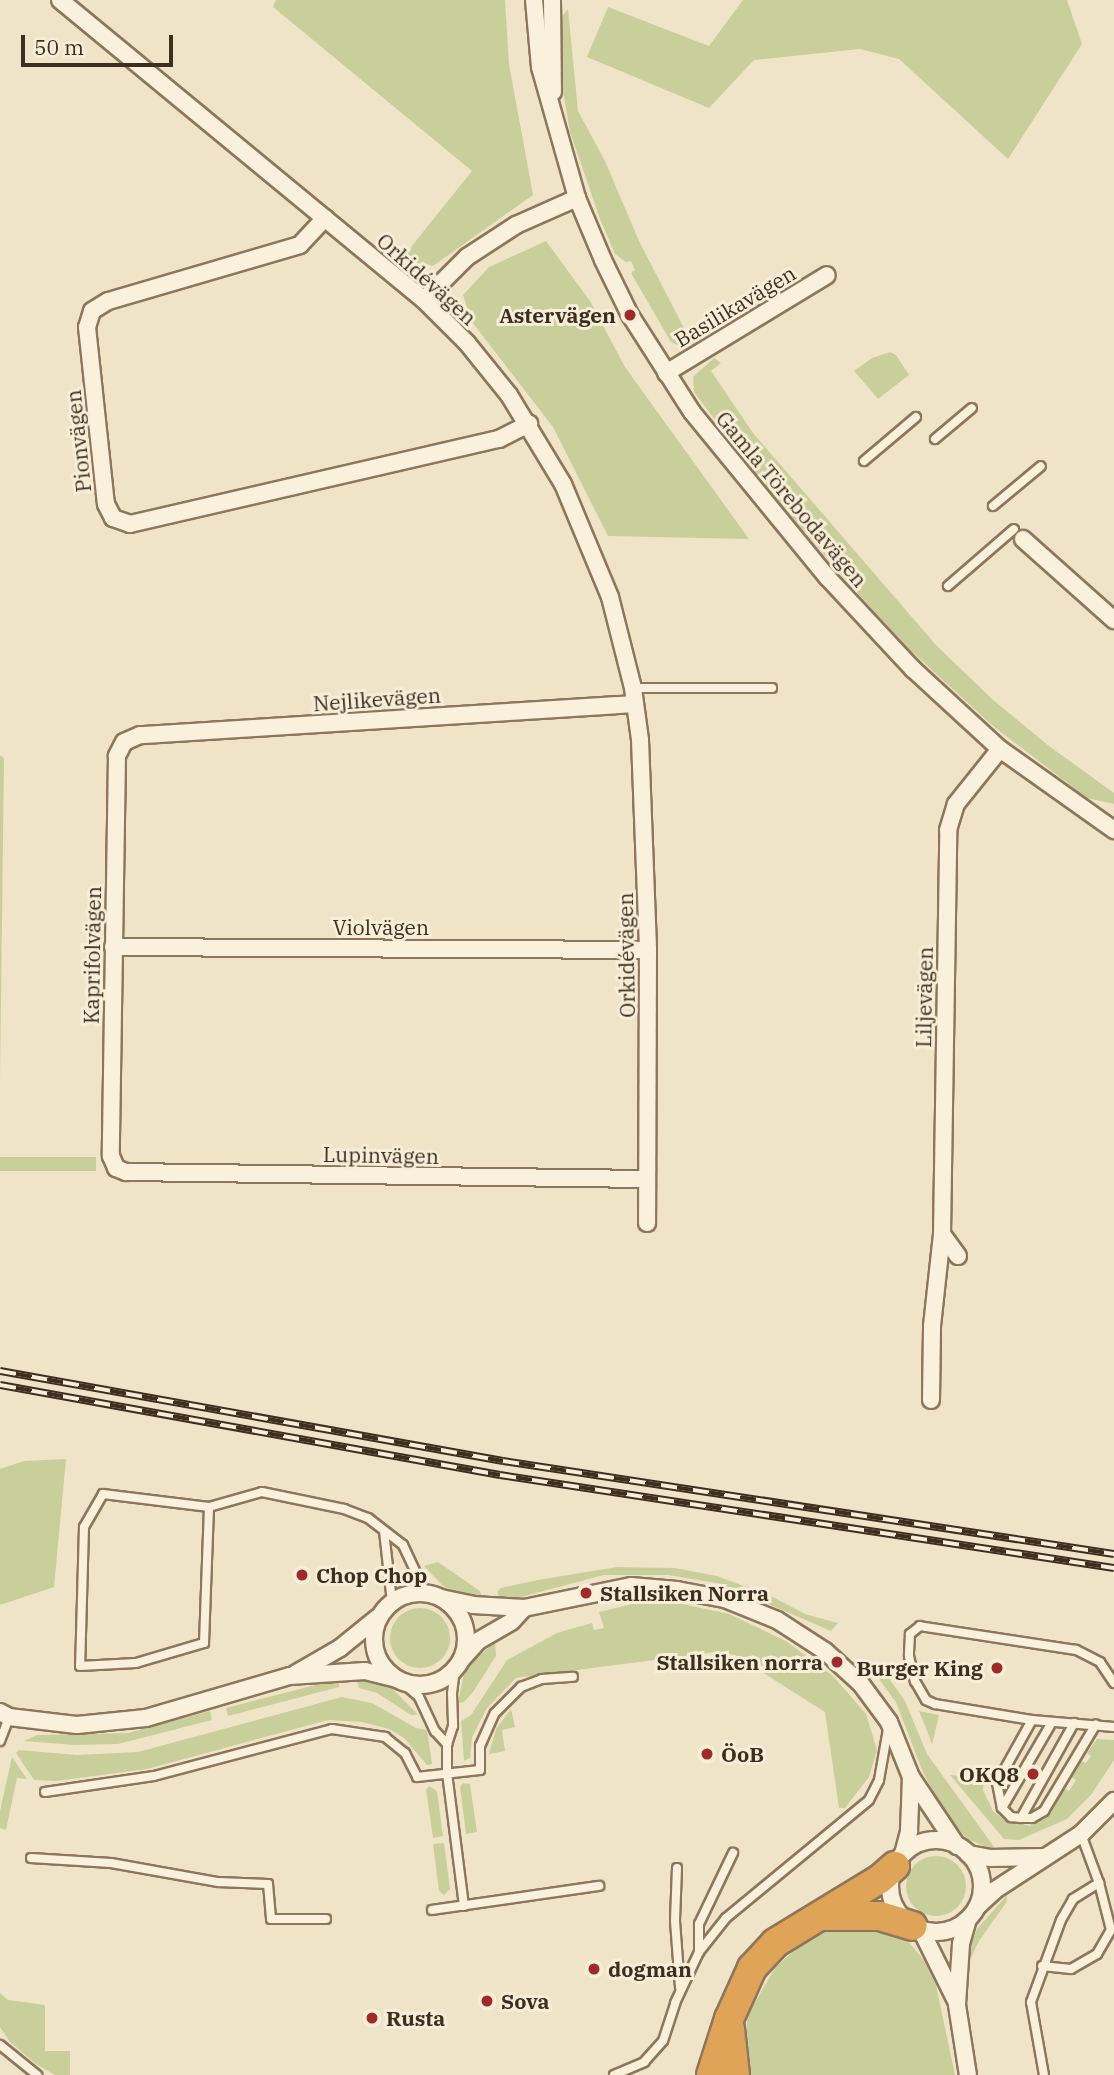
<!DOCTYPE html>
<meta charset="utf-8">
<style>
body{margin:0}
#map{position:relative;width:1114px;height:2075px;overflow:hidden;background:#f0e4c8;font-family:"IBM Plex Serif",serif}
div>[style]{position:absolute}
.green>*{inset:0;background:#c9cf9b}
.round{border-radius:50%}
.roads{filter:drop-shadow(2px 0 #8d765c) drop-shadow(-2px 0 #8d765c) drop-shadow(0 2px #8d765c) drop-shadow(0 -2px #8d765c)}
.lane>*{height:8px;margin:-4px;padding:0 4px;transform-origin:4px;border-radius:4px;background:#faf1dc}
.street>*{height:16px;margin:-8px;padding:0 8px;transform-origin:8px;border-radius:8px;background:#faf1dc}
.street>.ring{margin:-8px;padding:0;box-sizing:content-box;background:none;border:16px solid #faf1dc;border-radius:50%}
.highway>*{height:28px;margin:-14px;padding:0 14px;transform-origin:14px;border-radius:14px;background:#e0a458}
.rail>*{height:8px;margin-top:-4px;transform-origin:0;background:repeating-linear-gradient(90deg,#f7eed8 0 16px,#3d2e20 0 32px);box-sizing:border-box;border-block:2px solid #3d2e20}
.dots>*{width:19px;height:19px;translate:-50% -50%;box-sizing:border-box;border:4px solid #f7eed8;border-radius:50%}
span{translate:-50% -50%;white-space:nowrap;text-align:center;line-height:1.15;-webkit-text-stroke:6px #f7eed8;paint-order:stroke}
.street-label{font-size:21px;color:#3d2e20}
.poi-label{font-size:21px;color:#3d2e20;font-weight:700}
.right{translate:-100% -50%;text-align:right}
.left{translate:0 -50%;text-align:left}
.scale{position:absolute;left:21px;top:35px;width:152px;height:32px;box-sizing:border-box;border:4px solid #3d2e20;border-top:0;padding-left:9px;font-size:21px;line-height:24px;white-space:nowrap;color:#3d2e20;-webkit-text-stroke:5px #f7eed8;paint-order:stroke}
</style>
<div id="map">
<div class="green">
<div style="clip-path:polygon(276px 0,505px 0,509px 64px,533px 195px,433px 266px,408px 261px,403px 257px,472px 171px,273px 7px)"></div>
<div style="clip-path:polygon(743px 0,1067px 0,1082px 44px,1008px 159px,899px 59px,860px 49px,754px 60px,709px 108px,587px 57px,608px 7px,709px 46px)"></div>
<div style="clip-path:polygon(568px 9px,578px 111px,605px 161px,639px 241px,684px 328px,677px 332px,688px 350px,671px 342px,631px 273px,635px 270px,631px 261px,626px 262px,615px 254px,600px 219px,570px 132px,559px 68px,558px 21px)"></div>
<div style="clip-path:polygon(546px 241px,590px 301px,625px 367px,749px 539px,608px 536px,553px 427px,472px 322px,463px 295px,489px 267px)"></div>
<div style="clip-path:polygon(890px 352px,896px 355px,909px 375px,878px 399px,854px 371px,872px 358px)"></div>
<div style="clip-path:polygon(714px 358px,721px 363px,711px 371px,753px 433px,936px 645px,992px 699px,1049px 746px,1114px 793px,1114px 804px,1087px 798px,993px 726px,911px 651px,848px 583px,758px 477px,694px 392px,693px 377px)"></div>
<div style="clip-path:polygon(0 755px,4px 758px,0 1084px)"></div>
<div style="clip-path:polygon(0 1157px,96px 1157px,96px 1171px,0 1171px)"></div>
<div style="clip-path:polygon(66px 1459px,54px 1587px,0 1605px,0 1469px,24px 1461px)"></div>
<div style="clip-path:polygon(438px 1562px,480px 1591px,484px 1601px,463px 1598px,442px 1585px,424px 1566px)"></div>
<div style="clip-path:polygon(617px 1567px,675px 1568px,717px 1576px,771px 1596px,805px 1614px,838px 1623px,831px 1631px,722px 1584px,668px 1575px,604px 1575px,517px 1598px,501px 1599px,497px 1592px,501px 1588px,538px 1580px)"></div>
<div style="clip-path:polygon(645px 1601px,669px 1601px,729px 1614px,786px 1641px,833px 1676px,866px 1714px,877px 1750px,869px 1777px,845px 1808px,839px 1808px,825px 1712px,735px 1655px,715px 1652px,516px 1678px,487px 1708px,472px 1737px,470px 1758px,464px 1761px,461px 1721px,471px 1715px,507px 1660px,557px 1633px,592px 1623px,594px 1630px,604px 1628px,599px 1612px)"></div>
<div class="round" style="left:390px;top:1608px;width:60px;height:60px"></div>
<div style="clip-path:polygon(495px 1642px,496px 1656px,473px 1692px,464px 1702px,458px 1703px,463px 1678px,470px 1664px)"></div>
<div style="clip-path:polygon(881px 1667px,905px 1701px,927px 1754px,997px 1851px,967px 1839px,941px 1808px,922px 1770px,896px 1702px,875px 1674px)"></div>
<div style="clip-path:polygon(356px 1677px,369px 1677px,389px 1685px,418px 1715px,411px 1715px,377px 1693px,359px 1688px)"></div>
<div style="clip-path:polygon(339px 1679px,339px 1687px,228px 1716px,226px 1708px)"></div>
<div style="clip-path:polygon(342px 1697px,372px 1703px,416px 1728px,427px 1730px,432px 1764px,427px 1765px,404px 1738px,389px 1729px,362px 1722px,328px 1720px,147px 1769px,56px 1781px,34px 1780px,16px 1753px,19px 1750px,77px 1755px,138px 1752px)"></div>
<div style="clip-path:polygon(511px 1709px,515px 1727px,502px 1730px,505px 1751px,489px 1754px,496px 1729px)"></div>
<div style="clip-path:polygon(210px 1711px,212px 1720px,118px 1744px,74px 1745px,24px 1741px,37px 1735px,128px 1733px)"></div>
<div style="clip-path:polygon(919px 1711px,939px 1715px,932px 1745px,929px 1736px)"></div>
<div style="clip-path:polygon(1097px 1739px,1114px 1740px,1114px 1760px,1091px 1795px,1067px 1819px,1019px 1840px,1004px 1839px,950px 1775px,984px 1779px,983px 1790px,993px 1811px,1003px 1819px,1030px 1826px,1045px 1817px,1063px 1788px,1069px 1791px,1076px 1780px,1071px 1777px,1081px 1761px,1086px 1763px,1091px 1756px,1087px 1753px)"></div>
<div style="clip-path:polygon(12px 1757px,27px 1779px,17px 1778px,6px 1830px,0 1828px,0 1811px)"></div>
<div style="clip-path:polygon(463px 1783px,470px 1784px,477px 1832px,466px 1834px,460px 1787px)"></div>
<div style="clip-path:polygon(429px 1786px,437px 1791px,443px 1836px,433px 1838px,426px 1790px)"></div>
<div style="clip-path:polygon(444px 1843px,450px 1889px,444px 1895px,439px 1891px,433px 1844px)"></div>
<div class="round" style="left:906px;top:1856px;width:60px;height:60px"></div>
<div style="clip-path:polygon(1007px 1895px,1006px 1903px,979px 1941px,966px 1968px,969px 1948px,977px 1929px)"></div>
<div style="clip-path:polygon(843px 1925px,882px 1926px,905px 1938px,923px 1959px,936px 1985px,955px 2075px,748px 2075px,743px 2053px,748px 2014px,775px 1968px,808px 1938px)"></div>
<div style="clip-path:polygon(0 1993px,8px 2000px,45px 2005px,45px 2051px,70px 2051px,70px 2075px,55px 2075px,36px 2064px,10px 2042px,0 2027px)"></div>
</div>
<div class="roads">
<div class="lane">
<div style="left:935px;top:439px;width:48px;rotate:-40deg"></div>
<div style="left:864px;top:461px;width:68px;rotate:-40.2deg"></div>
<div style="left:993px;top:506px;width:62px;rotate:-39.8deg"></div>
<div style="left:948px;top:586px;width:87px;rotate:-40.8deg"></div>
<div style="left:633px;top:688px;width:139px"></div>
<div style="left:209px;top:1507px;width:107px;rotate:-173deg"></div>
<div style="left:103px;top:1494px;width:38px;rotate:120deg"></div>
<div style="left:84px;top:1527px;width:139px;rotate:91.6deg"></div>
<div style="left:80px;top:1666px;width:56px;rotate:-3.1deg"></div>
<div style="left:136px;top:1663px;width:71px;rotate:-16.4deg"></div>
<div style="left:204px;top:1643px;width:136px;rotate:-87.9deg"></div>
<div style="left:209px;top:1507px;width:55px;rotate:-15.8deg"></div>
<div style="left:262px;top:1492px;width:84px;rotate:11.7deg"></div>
<div style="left:344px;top:1509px;width:26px;rotate:21deg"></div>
<div style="left:368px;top:1518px;width:44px;rotate:37.6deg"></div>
<div style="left:403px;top:1545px;width:54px;rotate:64.9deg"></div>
<div style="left:384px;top:1531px;width:71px;rotate:83.6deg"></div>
<div style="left:455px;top:1669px;width:25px;rotate:97deg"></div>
<div style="left:452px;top:1694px;width:32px;rotate:88deg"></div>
<div style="left:453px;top:1726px;width:19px;rotate:108deg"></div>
<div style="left:447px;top:1744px;width:29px;rotate:90deg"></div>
<div style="left:447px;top:1773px;width:134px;rotate:82.7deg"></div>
<div style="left:403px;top:1683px;width:21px;rotate:41deg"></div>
<div style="left:419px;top:1697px;width:38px;rotate:65deg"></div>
<div style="left:435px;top:1731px;width:18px;rotate:47deg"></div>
<div style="left:1114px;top:1683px;width:25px;rotate:-124deg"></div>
<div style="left:1100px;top:1662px;width:27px;rotate:-153deg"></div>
<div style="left:1076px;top:1650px;width:158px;rotate:-171.3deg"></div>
<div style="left:920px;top:1626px;width:13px;rotate:141deg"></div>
<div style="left:910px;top:1634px;width:22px;rotate:93deg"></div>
<div style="left:909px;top:1656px;width:26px;rotate:77deg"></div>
<div style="left:915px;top:1681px;width:22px;rotate:60deg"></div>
<div style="left:926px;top:1700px;width:10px;rotate:24deg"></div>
<div style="left:935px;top:1704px;width:98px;rotate:9.4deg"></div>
<div style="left:1032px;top:1720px;width:82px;rotate:4.9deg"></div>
<div style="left:1032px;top:1720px;width:72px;rotate:119.1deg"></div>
<div style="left:997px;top:1783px;width:25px;rotate:79deg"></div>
<div style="left:1002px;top:1808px;width:13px;rotate:45deg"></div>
<div style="left:1011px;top:1817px;width:10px;rotate:6deg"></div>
<div style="left:1021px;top:1818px;width:11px"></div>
<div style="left:1032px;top:1818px;width:14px;rotate:-30deg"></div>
<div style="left:1044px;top:1811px;width:101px;rotate:-59.1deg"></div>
<div style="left:0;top:1741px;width:26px;rotate:-69deg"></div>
<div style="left:45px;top:1792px;width:110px;rotate:-8.4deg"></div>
<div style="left:154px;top:1776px;width:184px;rotate:-14.8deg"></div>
<div style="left:332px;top:1729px;width:54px;rotate:8.6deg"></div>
<div style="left:385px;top:1737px;width:26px;rotate:39deg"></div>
<div style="left:405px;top:1753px;width:27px;rotate:63deg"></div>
<div style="left:417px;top:1777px;width:63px;rotate:-6.3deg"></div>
<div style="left:480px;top:1770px;width:24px;rotate:-90deg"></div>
<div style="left:480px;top:1746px;width:36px;rotate:-66deg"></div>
<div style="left:495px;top:1713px;width:37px;rotate:-45deg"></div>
<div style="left:521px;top:1687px;width:22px;rotate:-21deg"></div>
<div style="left:542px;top:1679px;width:31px;rotate:-4deg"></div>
<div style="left:1002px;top:1808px;width:99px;rotate:-59.8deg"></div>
<div style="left:1021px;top:1818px;width:109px;rotate:-60.8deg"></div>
<div style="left:31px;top:1858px;width:80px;rotate:3.6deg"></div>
<div style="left:111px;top:1863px;width:109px;rotate:10.1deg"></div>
<div style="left:218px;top:1882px;width:50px;rotate:2.3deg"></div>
<div style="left:268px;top:1884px;width:35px;rotate:85deg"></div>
<div style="left:271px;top:1919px;width:55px"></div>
<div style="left:677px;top:1868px;width:53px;rotate:92.2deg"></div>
<div style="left:675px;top:1921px;width:67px;rotate:85.7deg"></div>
<div style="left:432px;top:1910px;width:169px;rotate:-8.2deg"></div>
<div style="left:699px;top:1952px;width:28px;rotate:-90deg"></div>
<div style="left:699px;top:1924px;width:79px;rotate:-64.4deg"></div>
<div style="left:1042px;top:1966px;width:29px;rotate:6deg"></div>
<div style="left:1071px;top:1969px;width:30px;rotate:-30deg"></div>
<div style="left:1097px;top:1954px;width:28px;rotate:-60deg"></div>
<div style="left:1111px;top:1930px;width:49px;rotate:-104.3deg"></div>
<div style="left:0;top:2045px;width:48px;rotate:39deg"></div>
<div style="left:614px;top:2075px;width:33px;rotate:-23deg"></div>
<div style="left:644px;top:2062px;width:28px;rotate:-48deg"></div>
<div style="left:663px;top:2041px;width:40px;rotate:-72deg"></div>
<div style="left:675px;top:2003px;width:56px;rotate:-64.8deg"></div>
<div style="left:699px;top:1952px;width:43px;rotate:-51.5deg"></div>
<div style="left:726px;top:1918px;width:185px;rotate:-39.5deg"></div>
<div style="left:869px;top:1800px;width:22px;rotate:-63deg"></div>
<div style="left:879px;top:1780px;width:52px;rotate:-80deg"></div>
<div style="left:1044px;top:2075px;width:74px;rotate:-100.1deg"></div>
<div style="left:1031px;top:2002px;width:87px;rotate:-69.9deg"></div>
<div style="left:1061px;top:1920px;width:24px;rotate:-60deg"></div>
<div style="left:1073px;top:1899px;width:31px;rotate:-32deg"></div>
<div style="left:1099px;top:1883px;width:52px;rotate:-110.2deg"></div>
</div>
<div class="street">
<div style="left:60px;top:0;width:472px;rotate:39.5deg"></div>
<div style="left:424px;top:300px;width:61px;rotate:45deg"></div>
<div style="left:467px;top:343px;width:67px;rotate:51.1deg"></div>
<div style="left:509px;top:395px;width:104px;rotate:58.8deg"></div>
<div style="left:563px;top:484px;width:122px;rotate:67.4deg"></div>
<div style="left:610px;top:597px;width:94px;rotate:75.8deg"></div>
<div style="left:633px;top:688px;width:52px;rotate:82.3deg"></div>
<div style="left:640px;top:740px;width:210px;rotate:87.8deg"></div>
<div style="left:648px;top:950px;width:273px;rotate:90.2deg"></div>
<div style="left:534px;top:0;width:67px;rotate:84.9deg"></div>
<div style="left:540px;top:67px;width:136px;rotate:74.2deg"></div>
<div style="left:577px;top:198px;width:67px;rotate:67.2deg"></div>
<div style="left:603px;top:260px;width:61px;rotate:63.9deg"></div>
<div style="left:630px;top:315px;width:115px;rotate:57.4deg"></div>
<div style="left:692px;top:412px;width:215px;rotate:50.7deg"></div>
<div style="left:828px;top:578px;width:125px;rotate:47deg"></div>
<div style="left:913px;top:669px;width:118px;rotate:42.6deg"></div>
<div style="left:1000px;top:749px;width:140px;rotate:35.4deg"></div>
<div style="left:552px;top:0;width:92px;rotate:89.4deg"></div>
<div style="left:325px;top:218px;width:37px;rotate:133deg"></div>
<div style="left:300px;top:245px;width:200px;rotate:163.7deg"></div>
<div style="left:108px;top:301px;width:19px;rotate:148deg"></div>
<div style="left:92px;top:311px;width:17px;rotate:107deg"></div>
<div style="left:87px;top:327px;width:178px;rotate:83.9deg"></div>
<div style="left:106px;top:504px;width:16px;rotate:63deg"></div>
<div style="left:113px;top:518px;width:18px;rotate:19deg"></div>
<div style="left:130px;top:524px;width:379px;rotate:-13deg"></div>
<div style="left:499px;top:439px;width:34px;rotate:-27deg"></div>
<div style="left:424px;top:300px;width:61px;rotate:-45deg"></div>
<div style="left:467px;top:257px;width:59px;rotate:-33.1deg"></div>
<div style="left:516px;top:225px;width:67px;rotate:-23.9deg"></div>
<div style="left:666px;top:373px;width:188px;rotate:-31.3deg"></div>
<div style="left:1023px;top:539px;width:122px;rotate:41.7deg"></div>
<div style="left:635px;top:704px;width:496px;rotate:176.4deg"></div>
<div style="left:140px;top:735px;width:17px;rotate:156deg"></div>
<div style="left:124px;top:742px;width:16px;rotate:117deg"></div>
<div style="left:117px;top:756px;width:400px;rotate:90.9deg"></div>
<div style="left:111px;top:1156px;width:13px;rotate:67deg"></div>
<div style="left:116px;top:1168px;width:11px;rotate:22deg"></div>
<div style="left:126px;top:1172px;width:521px;rotate:0.77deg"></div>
<div style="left:113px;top:947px;width:535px;rotate:0.32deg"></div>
<div style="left:958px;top:1256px;width:27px;rotate:-126deg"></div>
<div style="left:942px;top:1234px;width:404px;rotate:-89.1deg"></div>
<div style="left:948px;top:830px;width:27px;rotate:-73deg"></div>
<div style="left:956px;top:804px;width:70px;rotate:-51.3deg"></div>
<div style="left:931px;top:1400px;width:74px;rotate:-89.2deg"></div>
<div style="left:932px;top:1326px;width:93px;rotate:-83.8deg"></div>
<div class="ring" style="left:374px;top:1593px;width:76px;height:76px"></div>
<div style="left:441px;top:1598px;width:33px;rotate:12deg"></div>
<div style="left:473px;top:1605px;width:51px;rotate:3.4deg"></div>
<div style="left:524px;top:1608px;width:109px;rotate:-11.6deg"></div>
<div style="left:631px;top:1586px;width:46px;rotate:5deg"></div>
<div style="left:677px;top:1590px;width:49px;rotate:10.6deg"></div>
<div style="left:725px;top:1599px;width:56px;rotate:22deg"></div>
<div style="left:777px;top:1620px;width:57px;rotate:32.9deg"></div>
<div style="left:825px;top:1651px;width:49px;rotate:42.5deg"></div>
<div style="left:861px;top:1684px;width:47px;rotate:53.6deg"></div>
<div style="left:889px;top:1722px;width:59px;rotate:68.2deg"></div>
<div style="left:911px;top:1777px;width:83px;rotate:56.3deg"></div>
<div style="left:462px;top:1659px;width:24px;rotate:-48deg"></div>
<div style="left:478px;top:1641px;width:39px;rotate:-30deg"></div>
<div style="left:512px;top:1621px;width:18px;rotate:-47deg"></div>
<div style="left:295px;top:1674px;width:52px;rotate:-30deg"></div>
<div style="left:340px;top:1648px;width:48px;rotate:-39deg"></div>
<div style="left:0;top:1712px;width:10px;rotate:29deg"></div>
<div style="left:9px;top:1717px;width:68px;rotate:6.7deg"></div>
<div style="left:77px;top:1725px;width:69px;rotate:-5.8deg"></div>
<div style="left:146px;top:1718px;width:150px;rotate:-16.3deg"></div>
<div style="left:290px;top:1676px;width:75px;rotate:-3.8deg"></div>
<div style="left:365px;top:1671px;width:33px;rotate:14deg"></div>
<div class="ring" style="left:890px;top:1840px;width:76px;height:76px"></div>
<div style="left:903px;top:1854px;width:24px;rotate:-75deg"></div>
<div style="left:909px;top:1831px;width:54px;rotate:-87.9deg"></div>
<div style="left:968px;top:1854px;width:22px;rotate:10deg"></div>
<div style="left:990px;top:1858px;width:54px;rotate:-1.1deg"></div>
<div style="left:978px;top:1906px;width:23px;rotate:-43deg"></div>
<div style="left:995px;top:1890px;width:103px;rotate:-33.1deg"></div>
<div style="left:1081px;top:1834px;width:47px;rotate:-45deg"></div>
<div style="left:968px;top:1919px;width:26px;rotate:106deg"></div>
<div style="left:961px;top:1944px;width:61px;rotate:93.8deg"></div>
<div style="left:957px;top:2005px;width:71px;rotate:81.1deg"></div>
<div style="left:921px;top:1930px;width:81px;rotate:63.7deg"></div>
</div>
<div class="highway">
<div style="left:821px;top:1916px;width:59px"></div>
<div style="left:880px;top:1916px;width:34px;rotate:17deg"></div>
<div style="left:730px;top:2029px;width:46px;rotate:83.8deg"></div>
<div style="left:711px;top:2075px;width:59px;rotate:-72.2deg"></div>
<div style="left:729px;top:2019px;width:56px;rotate:-65.7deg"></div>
<div style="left:752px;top:1968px;width:34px;rotate:-47deg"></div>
<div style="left:775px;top:1943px;width:123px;rotate:-31.4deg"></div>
<div style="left:880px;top:1879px;width:20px;rotate:-41deg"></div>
</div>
</div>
<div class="rail">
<div style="left:0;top:1371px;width:511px;rotate:10.14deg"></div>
<div style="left:503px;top:1461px;width:618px;rotate:8.65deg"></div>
<div style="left:0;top:1385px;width:508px;rotate:10.2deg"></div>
<div style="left:500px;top:1475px;width:621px;rotate:8.61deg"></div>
</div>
<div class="dots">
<div style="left:630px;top:315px;background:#9e2a2b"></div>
<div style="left:302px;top:1575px;background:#9e2a2b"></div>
<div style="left:586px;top:1593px;background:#9e2a2b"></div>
<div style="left:837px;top:1662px;background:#9e2a2b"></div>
<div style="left:997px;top:1668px;background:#9e2a2b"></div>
<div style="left:707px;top:1754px;background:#9e2a2b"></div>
<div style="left:1033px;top:1774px;background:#9e2a2b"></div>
<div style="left:594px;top:1969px;background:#9e2a2b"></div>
<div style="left:487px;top:2001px;background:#9e2a2b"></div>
<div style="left:372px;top:2018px;background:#9e2a2b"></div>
</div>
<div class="street-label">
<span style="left:427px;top:279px;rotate:42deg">Orkidévägen</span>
<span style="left:735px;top:306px;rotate:-31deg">Basilikavägen</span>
<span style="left:78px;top:441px;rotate:-96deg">Pionvägen</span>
<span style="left:792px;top:499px;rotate:50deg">Gamla Törebodavägen</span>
<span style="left:377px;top:699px;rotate:-4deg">Nejlikevägen</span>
<span style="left:381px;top:927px">Violvägen</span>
<span style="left:92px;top:955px;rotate:-89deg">Kaprifolvägen</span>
<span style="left:626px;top:955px;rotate:-91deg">Orkidévägen</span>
<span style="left:924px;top:997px;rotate:-89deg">Liljevägen</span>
<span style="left:381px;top:1155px;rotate:1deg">Lupinvägen</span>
</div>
<div class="poi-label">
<span class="right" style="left:616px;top:315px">Astervägen</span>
<span class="left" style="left:316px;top:1575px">Chop Chop</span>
<span class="left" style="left:600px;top:1593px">Stallsiken Norra</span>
<span class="right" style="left:823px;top:1662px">Stallsiken norra</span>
<span class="right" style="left:983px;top:1668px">Burger King</span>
<span class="left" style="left:721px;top:1754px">ÖoB</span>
<span class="right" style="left:1019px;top:1774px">OKQ8</span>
<span class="left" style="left:608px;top:1969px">dogman</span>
<span class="left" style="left:501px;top:2001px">Sova</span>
<span class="left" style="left:386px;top:2018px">Rusta</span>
</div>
<div class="scale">50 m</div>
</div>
